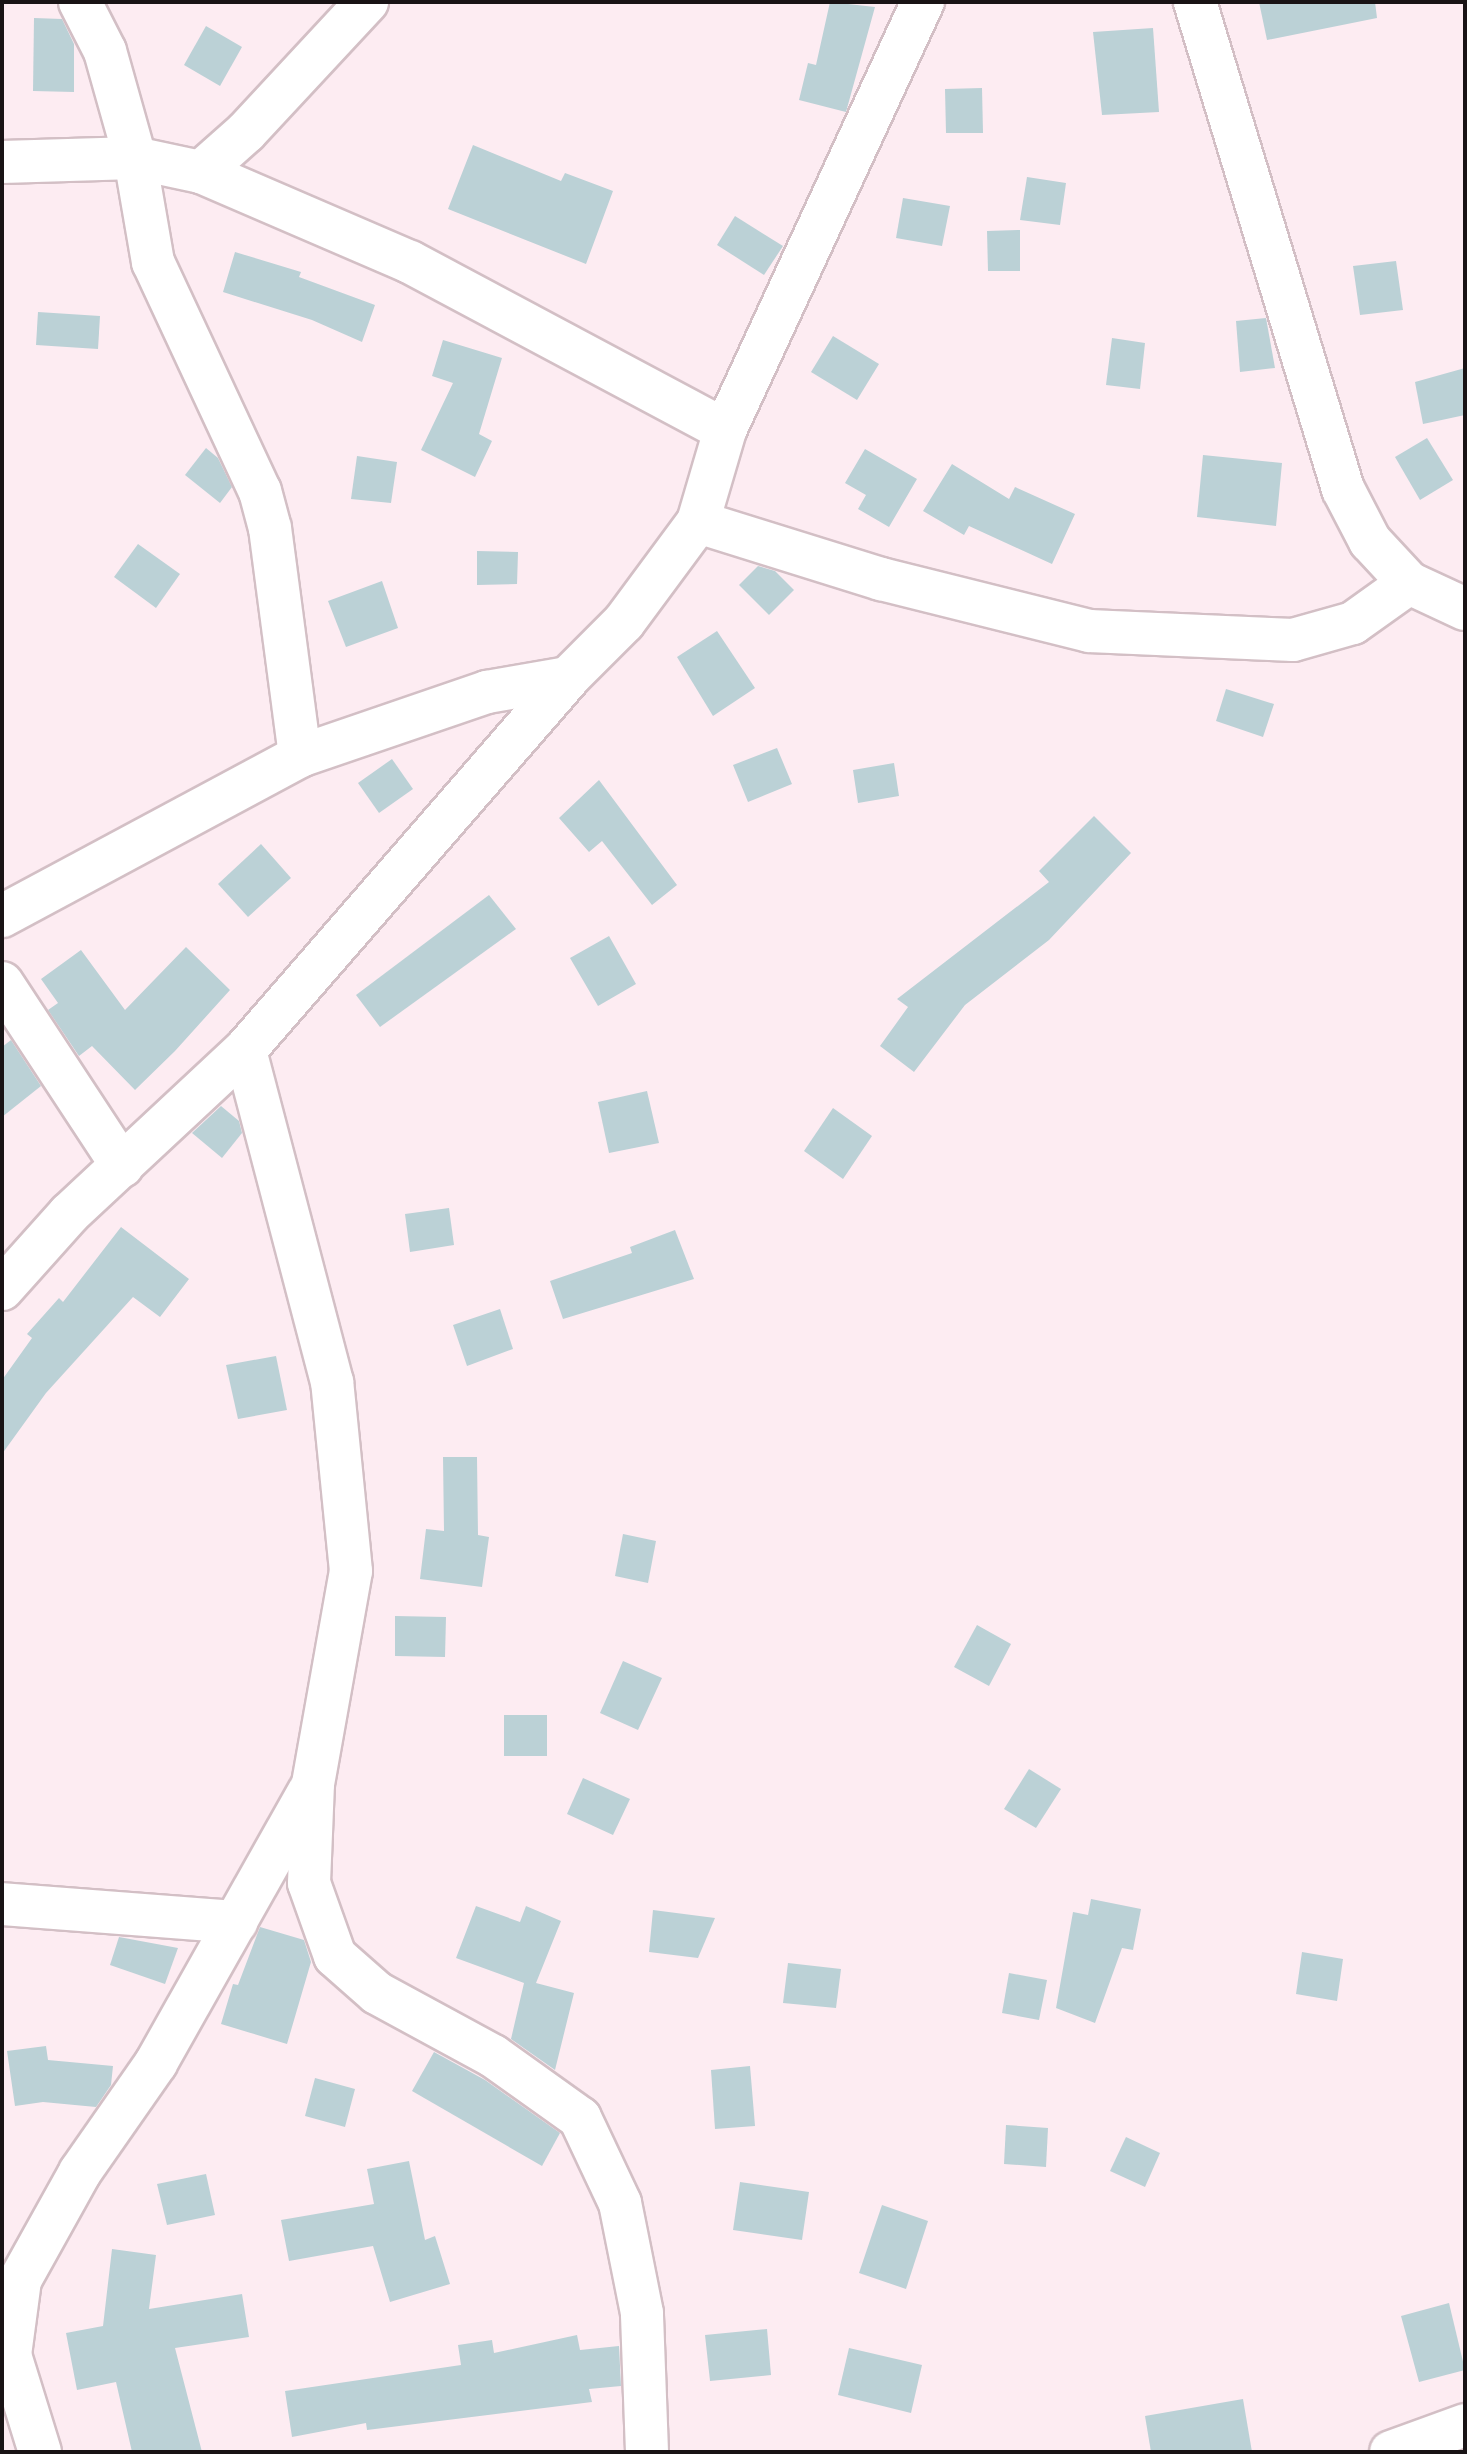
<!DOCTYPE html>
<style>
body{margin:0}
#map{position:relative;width:1467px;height:2454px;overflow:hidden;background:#fdecf2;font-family:Lato,sans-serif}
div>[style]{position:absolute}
.building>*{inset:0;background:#bbd1d6}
.roads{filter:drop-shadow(2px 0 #d3bfc5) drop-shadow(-2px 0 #d3bfc5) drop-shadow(0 2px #d3bfc5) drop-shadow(0 -2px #d3bfc5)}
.minor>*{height:42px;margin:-21px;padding:0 21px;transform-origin:21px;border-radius:21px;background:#fff}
span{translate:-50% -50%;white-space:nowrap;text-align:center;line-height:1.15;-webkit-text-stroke:6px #fff;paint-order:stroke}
.frame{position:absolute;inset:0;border:4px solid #191315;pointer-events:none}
</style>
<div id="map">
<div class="building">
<div style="clip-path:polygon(830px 2px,875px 7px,846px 112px,799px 100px,808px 63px,816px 65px)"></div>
<div style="clip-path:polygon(1259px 2px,1375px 2px,1377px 18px,1267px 40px)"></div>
<div style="clip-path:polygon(34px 18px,62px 19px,74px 44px,74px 92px,33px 91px)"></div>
<div style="clip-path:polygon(206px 26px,242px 47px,220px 86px,184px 65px)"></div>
<div style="clip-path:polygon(1153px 28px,1159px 112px,1102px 115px,1093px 32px)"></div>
<div style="clip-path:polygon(982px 88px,983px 133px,946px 133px,945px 89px)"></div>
<div style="clip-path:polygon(473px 145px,561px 181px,565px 173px,613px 191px,586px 264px,448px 209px)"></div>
<div style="clip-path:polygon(1027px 177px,1066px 183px,1060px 225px,1020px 220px)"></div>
<div style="clip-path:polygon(903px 198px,950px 206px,942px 246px,896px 238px)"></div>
<div style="clip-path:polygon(735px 216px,783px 246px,764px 275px,717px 245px)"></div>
<div style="clip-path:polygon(1020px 230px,1020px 271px,988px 271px,987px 231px)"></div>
<div style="clip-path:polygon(235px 252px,301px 272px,299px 277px,375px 305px,362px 342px,312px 320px,223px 292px)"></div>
<div style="clip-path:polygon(1396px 261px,1403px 310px,1360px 315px,1353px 266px)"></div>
<div style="clip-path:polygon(38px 312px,100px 316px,98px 349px,36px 345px)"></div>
<div style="clip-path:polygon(1266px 318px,1275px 368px,1240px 372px,1236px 321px)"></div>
<div style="clip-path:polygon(833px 336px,879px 364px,857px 400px,811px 372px)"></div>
<div style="clip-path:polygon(1112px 338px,1145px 343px,1140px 389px,1106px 385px)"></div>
<div style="clip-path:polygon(443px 340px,502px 358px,479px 434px,492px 441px,475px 477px,421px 450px,453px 383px,432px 376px)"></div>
<div style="clip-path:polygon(1465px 368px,1465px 415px,1423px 424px,1415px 382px)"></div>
<div style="clip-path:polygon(1427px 438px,1453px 480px,1420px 500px,1395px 457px)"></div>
<div style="clip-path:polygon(206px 448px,218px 458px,232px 487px,220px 503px,185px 475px)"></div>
<div style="clip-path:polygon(865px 449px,917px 479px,889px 527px,858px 509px,866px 495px,845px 483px)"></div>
<div style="clip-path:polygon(1203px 455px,1282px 463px,1276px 526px,1197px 517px)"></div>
<div style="clip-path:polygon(357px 456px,397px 462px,391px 503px,351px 499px)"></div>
<div style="clip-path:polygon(952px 464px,1009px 499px,1015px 487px,1075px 514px,1052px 564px,969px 526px,964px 535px,923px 511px)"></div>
<div style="clip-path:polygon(138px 544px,180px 574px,156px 608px,114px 577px)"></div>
<div style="clip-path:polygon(477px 551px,518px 552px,517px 584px,477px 585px)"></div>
<div style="clip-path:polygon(758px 566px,775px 571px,794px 590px,769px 615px,739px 585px)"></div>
<div style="clip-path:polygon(382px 581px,398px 628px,346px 647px,328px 601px)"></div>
<div style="clip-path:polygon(717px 631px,755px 688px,713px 716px,677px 657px)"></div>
<div style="clip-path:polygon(1226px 689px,1274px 704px,1263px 737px,1216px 721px)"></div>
<div style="clip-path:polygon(777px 748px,792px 784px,748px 802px,733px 765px)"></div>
<div style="clip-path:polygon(392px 759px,413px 789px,379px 813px,358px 783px)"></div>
<div style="clip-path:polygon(894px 763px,899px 796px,858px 803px,853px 770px)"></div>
<div style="clip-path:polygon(599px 780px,677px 885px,652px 905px,602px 841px,589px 852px,559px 818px)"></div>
<div style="clip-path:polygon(1094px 816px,1131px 853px,1049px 940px,965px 1005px,914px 1072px,880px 1046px,908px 1007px,897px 999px,1049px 882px,1039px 871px)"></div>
<div style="clip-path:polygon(261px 844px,291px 878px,248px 917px,218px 884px)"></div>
<div style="clip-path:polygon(489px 895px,516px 929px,380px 1027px,356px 995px)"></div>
<div style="clip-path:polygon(609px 936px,636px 984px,598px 1006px,570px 958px)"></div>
<div style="clip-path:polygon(186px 947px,230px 990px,175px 1051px,135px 1090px,92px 1046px,79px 1056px,48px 1010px,58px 1003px,41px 979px,81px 950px,125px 1010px)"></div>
<div style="clip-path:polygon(11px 1040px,41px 1086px,2px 1117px,2px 1047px)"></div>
<div style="clip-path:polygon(647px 1091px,659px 1143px,609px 1153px,598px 1102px)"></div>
<div style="clip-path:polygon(221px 1106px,239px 1121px,242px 1133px,222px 1158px,192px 1133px)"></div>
<div style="clip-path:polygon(833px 1108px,872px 1136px,843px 1179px,804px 1151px)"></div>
<div style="clip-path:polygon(449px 1208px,454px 1245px,410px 1252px,405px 1214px)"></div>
<div style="clip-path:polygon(121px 1227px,189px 1279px,160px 1317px,133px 1297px,46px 1393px,2px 1454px,2px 1380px,32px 1338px,27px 1334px,59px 1298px,63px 1302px)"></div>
<div style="clip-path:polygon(675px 1230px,694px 1279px,563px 1319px,550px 1281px,632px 1253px,630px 1247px)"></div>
<div style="clip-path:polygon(500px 1309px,513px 1349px,467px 1366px,453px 1325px)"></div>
<div style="clip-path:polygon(276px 1356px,287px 1410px,238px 1419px,226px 1365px)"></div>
<div style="clip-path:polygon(443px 1457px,477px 1457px,478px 1535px,489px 1537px,482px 1587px,420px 1579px,426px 1529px,444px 1531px)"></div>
<div style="clip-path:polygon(623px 1534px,656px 1541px,648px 1583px,615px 1576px)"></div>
<div style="clip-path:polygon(395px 1616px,446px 1617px,445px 1657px,395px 1656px)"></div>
<div style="clip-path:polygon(977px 1625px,1011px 1644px,989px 1686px,954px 1667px)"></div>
<div style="clip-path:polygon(623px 1661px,662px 1678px,638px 1730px,600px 1713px)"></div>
<div style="clip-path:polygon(504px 1715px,547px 1715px,547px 1756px,504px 1756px)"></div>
<div style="clip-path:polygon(1029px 1769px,1061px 1789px,1036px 1828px,1004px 1809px)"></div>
<div style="clip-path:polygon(583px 1778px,630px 1799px,613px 1835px,567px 1814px)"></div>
<div style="clip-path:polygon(1091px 1899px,1141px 1909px,1133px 1950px,1122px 1948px,1095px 2023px,1056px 2008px,1073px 1912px,1088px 1915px)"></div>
<div style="clip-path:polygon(476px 1906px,520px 1922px,526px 1906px,561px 1921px,536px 1983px,574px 1993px,555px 2070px,511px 2039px,524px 1983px,456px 1958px)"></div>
<div style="clip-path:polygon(653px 1910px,715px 1918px,698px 1958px,649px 1952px)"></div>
<div style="clip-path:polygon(260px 1927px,304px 1940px,311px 1962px,287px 2044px,221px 2024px,233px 1984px,238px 1985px)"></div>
<div style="clip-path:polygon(119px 1937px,178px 1948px,165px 1984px,110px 1965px)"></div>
<div style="clip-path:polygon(1302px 1952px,1343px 1959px,1337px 2001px,1296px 1994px)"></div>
<div style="clip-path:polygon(788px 1963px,841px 1969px,836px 2008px,783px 2003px)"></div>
<div style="clip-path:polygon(1009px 1973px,1047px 1980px,1039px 2020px,1002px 2013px)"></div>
<div style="clip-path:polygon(46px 2046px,48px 2060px,113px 2066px,111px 2085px,96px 2107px,43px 2102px,15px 2106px,7px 2051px)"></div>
<div style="clip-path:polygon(434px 2052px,485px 2080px,560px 2133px,542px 2166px,412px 2091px)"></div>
<div style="clip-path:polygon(750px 2066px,755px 2126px,715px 2129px,711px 2070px)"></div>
<div style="clip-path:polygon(315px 2078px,355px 2089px,345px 2127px,305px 2116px)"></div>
<div style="clip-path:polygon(1006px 2125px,1048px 2128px,1046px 2167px,1004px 2164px)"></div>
<div style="clip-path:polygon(1126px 2137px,1160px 2153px,1145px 2187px,1110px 2171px)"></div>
<div style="clip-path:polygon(409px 2161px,425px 2240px,435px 2236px,450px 2284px,390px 2302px,373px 2246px,289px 2261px,281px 2220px,374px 2204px,367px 2169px)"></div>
<div style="clip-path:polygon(206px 2174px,215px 2215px,167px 2225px,157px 2184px)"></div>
<div style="clip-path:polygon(740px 2182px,809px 2192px,802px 2240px,733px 2230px)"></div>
<div style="clip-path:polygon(882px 2205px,928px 2221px,906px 2289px,859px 2273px)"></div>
<div style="clip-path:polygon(112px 2249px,156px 2255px,149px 2309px,242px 2294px,249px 2337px,175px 2348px,202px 2452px,132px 2452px,116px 2382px,77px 2390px,66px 2333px,103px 2326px)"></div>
<div style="clip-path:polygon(1449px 2303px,1465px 2370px,1419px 2382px,1401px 2316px)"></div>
<div style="clip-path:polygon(767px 2329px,771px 2375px,710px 2381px,705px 2335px)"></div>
<div style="clip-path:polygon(577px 2335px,580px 2350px,619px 2346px,621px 2386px,589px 2389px,592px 2402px,367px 2430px,366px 2423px,292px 2437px,285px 2391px,461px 2365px,458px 2345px,492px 2340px,494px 2353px)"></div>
<div style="clip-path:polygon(849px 2348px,922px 2365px,911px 2413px,838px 2395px)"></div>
<div style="clip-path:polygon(1243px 2399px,1252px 2452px,1151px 2452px,1145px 2416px)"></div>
</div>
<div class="roads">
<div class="minor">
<div style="left:80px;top:2px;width:55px;rotate:63deg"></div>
<div style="left:105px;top:51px;width:111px;rotate:74.3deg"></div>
<div style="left:135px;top:158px;width:106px;rotate:80.2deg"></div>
<div style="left:153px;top:262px;width:253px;rotate:65deg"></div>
<div style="left:260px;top:491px;width:38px;rotate:75deg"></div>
<div style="left:270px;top:528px;width:230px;rotate:82.5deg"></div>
<div style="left:1195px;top:2px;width:509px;rotate:73.1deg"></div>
<div style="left:1343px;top:489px;width:59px;rotate:62.6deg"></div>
<div style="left:1370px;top:541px;width:57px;rotate:47.1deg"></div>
<div style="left:1409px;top:583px;width:62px;rotate:24.9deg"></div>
<div style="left:2px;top:162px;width:133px;rotate:-1.7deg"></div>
<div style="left:135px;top:158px;width:67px;rotate:12deg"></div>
<div style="left:201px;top:172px;width:228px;rotate:23.3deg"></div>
<div style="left:410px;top:262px;width:357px;rotate:28.1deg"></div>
<div style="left:201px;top:172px;width:60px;rotate:-41.6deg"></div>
<div style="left:246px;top:132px;width:178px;rotate:-47.1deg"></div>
<div style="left:698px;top:522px;width:192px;rotate:17.3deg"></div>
<div style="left:881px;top:579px;width:214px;rotate:14deg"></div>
<div style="left:1089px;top:631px;width:204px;rotate:2.5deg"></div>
<div style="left:1293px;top:640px;width:62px;rotate:-15.8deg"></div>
<div style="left:1353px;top:623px;width:69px;rotate:-35.5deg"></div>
<div style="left:2px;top:916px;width:338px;rotate:-28.2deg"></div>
<div style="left:300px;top:756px;width:198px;rotate:-18.9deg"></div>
<div style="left:487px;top:692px;width:82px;rotate:-9.8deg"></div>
<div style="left:2px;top:983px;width:219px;rotate:56.7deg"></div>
<div style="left:2px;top:1289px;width:101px;rotate:-48.2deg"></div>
<div style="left:69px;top:1214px;width:241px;rotate:-43deg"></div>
<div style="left:2px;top:1904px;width:235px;rotate:4.4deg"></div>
<div style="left:40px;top:2452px;width:102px;rotate:-107.2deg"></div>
<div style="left:10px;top:2355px;width:76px;rotate:-82.4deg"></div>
<div style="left:20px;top:2280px;width:124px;rotate:-60.9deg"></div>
<div style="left:80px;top:2172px;width:133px;rotate:-55.1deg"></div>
<div style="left:156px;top:2063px;width:311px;rotate:-60.6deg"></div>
<div style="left:647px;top:2452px;width:139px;rotate:-92.1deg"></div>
<div style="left:642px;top:2313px;width:112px;rotate:-101.3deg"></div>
<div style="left:620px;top:2203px;width:94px;rotate:-115.2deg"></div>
<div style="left:580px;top:2118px;width:107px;rotate:-144.5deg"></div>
<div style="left:493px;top:2056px;width:132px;rotate:-151.5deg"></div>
<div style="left:377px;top:1993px;width:56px;rotate:-138.6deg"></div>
<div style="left:335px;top:1956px;width:77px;rotate:-109.6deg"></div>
<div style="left:309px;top:1883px;width:99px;rotate:-87.7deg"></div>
<div style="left:313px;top:1784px;width:216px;rotate:-79.9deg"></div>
<div style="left:351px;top:1571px;width:190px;rotate:-95.7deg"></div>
<div style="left:332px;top:1382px;width:343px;rotate:-104.7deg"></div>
<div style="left:245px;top:1050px;width:493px;rotate:-49deg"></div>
<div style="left:568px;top:678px;width:79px;rotate:-45deg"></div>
<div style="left:624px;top:622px;width:124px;rotate:-53.5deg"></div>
<div style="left:698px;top:522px;width:96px;rotate:-73.6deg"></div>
<div style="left:725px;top:430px;width:472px;rotate:-65.2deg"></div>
<div style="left:1391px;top:2452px;width:79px;rotate:-20deg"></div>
</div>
</div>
<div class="frame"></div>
</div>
